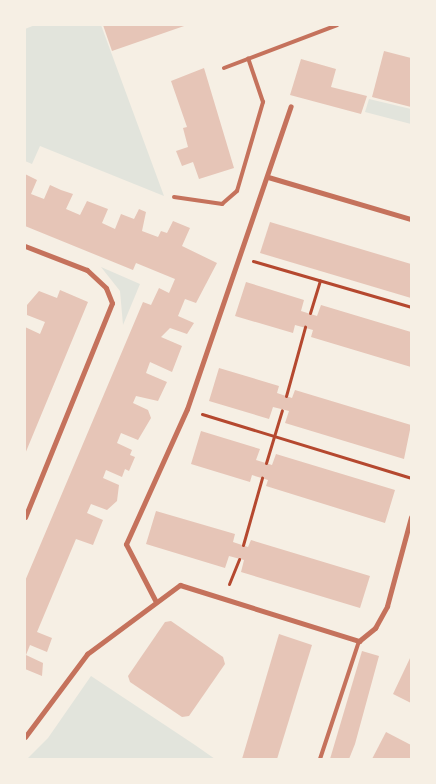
<!DOCTYPE html>
<style>
body{margin:0}
#map{position:relative;width:436px;height:784px;overflow:hidden;background:#f6efe4;font-family:Mulish,sans-serif}
div>[style]{position:absolute}
.green>*{inset:0;background:#e2e4dc}
.building>*{inset:0;background:#e6c5b7}
.path>*{height:3px;margin:-1.5px;padding:0 1.5px;transform-origin:1.5px;border-radius:1.5px;background:#b5482f}
.service>*{height:4px;margin:-2px;padding:0 2px;transform-origin:2px;border-radius:2px;background:#c5725c}
.minor>*{height:5px;margin:-2.5px;padding:0 2.5px;transform-origin:2.5px;border-radius:2.5px;background:#c5725c}
span{translate:-50% -50%;white-space:nowrap;text-align:center;line-height:1.15;-webkit-text-stroke:4px #f6efe4;paint-order:stroke}
.frame{position:absolute;inset:0;border:26px solid #f6efe4;pointer-events:none}
</style>
<div id="map">
<div class="green">
<div style="clip-path:polygon(35px 25px,101px 25px,164px 196px,40px 146px,32px 164px,25px 161px,25px 29px)"></div>
<div style="clip-path:polygon(369px 99px,411px 109px,411px 124px,365px 112px)"></div>
<div style="clip-path:polygon(101px 267px,140px 284px,123px 325px,120px 291px)"></div>
<div style="clip-path:polygon(91px 676px,195px 745px,215px 759px,27px 759px,48px 738px)"></div>
</div>
<div class="building">
<div style="clip-path:polygon(103px 25px,187px 25px,112px 51px)"></div>
<div style="clip-path:polygon(384px 51px,411px 58px,411px 107px,372px 97px)"></div>
<div style="clip-path:polygon(301px 59px,336px 69px,331px 87px,367px 96px,361px 114px,290px 95px)"></div>
<div style="clip-path:polygon(204px 68px,234px 168px,199px 179px,193px 162px,182px 166px,176px 151px,188px 147px,183px 128px,187px 127px,171px 81px)"></div>
<div style="clip-path:polygon(25px 174px,37px 180px,31px 194px,44px 199px,50px 185px,61px 190px,73px 194px,66px 209px,80px 215px,87px 201px,108px 209px,102px 223px,115px 229px,121px 214px,134px 219px,139px 209px,146px 212px,142px 231px,158px 237px,161px 231px,167px 233px,173px 221px,190px 228px,182px 246px,217px 263px,196px 303px,185px 299px,178px 316px,194px 323px,187px 334px,170px 328px,161px 337px,182px 346px,172px 372px,150px 362px,146px 373px,167px 382px,158px 401px,136px 396px,133px 403px,148px 410px,151px 418px,138px 440px,121px 433px,117px 443px,132px 450px,130px 455px,135px 457px,129px 471px,125px 469px,122px 477px,106px 470px,103px 478px,119px 485px,117px 501px,107px 510px,91px 504px,87px 513px,103px 520px,93px 545px,76px 539px,37px 632px,52px 638px,47px 652px,30px 645px,26px 655px,43px 663px,42px 676px,25px 669px,25px 581px,143px 302px,151px 305px,159px 288px,169px 293px,175px 279px,136px 263px,133px 270px,25px 226px)"></div>
<div style="clip-path:polygon(270px 222px,411px 264px,411px 298px,260px 253px)"></div>
<div style="clip-path:polygon(246px 282px,304px 300px,301px 311px,317px 316px,321px 305px,411px 332px,411px 367px,311px 337px,313px 330px,295px 325px,293px 333px,235px 316px)"></div>
<div style="clip-path:polygon(60px 290px,88px 302px,25px 454px,25px 327px,40px 334px,45px 322px,27px 315px,27px 305px,39px 291px,57px 298px)"></div>
<div style="clip-path:polygon(219px 368px,279px 386px,277px 393px,292px 398px,295px 390px,411px 425px,404px 459px,285px 423px,289px 411px,273px 407px,269px 419px,209px 401px)"></div>
<div style="clip-path:polygon(201px 431px,260px 449px,256px 460px,272px 465px,276px 454px,395px 490px,385px 523px,266px 486px,268px 480px,252px 475px,250px 482px,191px 464px)"></div>
<div style="clip-path:polygon(156px 511px,235px 534px,233px 542px,248px 547px,251px 540px,370px 576px,360px 608px,241px 572px,244px 560px,229px 556px,225px 568px,146px 544px)"></div>
<div style="clip-path:polygon(171px 621px,223px 657px,225px 664px,189px 716px,182px 717px,130px 682px,128px 676px,165px 622px)"></div>
<div style="clip-path:polygon(279px 634px,312px 645px,277px 759px,242px 759px)"></div>
<div style="clip-path:polygon(362px 651px,379px 656px,355px 744px,349px 759px,330px 759px)"></div>
<div style="clip-path:polygon(411px 656px,411px 703px,393px 694px)"></div>
<div style="clip-path:polygon(386px 732px,411px 745px,411px 759px,372px 759px)"></div>
</div>
<div class="path">
<div style="left:253px;top:261px;width:165px;rotate:16.2deg"></div>
<div style="left:310px;top:313px;width:34px;rotate:-73deg"></div>
<div style="left:286px;top:396px;width:72px;rotate:-74.6deg"></div>
<div style="left:202px;top:414px;width:219px;rotate:17deg"></div>
<div style="left:266px;top:463px;width:55px;rotate:-73.2deg"></div>
<div style="left:243px;top:545px;width:70px;rotate:-74.2deg"></div>
<div style="left:229px;top:584px;width:27px;rotate:-68deg"></div>
</div>
<div class="service">
<div style="left:224px;top:68px;width:121px;rotate:-20.8deg"></div>
<div style="left:174px;top:197px;width:49px;rotate:8.3deg"></div>
<div style="left:222px;top:204px;width:20px;rotate:-41deg"></div>
<div style="left:237px;top:191px;width:93px;rotate:-73.7deg"></div>
<div style="left:263px;top:102px;width:46px;rotate:-108.8deg"></div>
<div style="left:320px;top:759px;width:124px;rotate:-71.7deg"></div>
</div>
<div class="minor">
<div style="left:268px;top:177px;width:149px;rotate:16.4deg"></div>
<div style="left:25px;top:246px;width:66px;rotate:21.2deg"></div>
<div style="left:87px;top:270px;width:26px;rotate:43deg"></div>
<div style="left:106px;top:288px;width:16px;rotate:68deg"></div>
<div style="left:112px;top:303px;width:231px;rotate:112.1deg"></div>
<div style="left:155px;top:600px;width:63px;rotate:-117.4deg"></div>
<div style="left:126px;top:544px;width:148px;rotate:-65.7deg"></div>
<div style="left:187px;top:409px;width:320px;rotate:-71.1deg"></div>
<div style="left:25px;top:737px;width:104px;rotate:-53.2deg"></div>
<div style="left:87px;top:654px;width:116px;rotate:-36.6deg"></div>
<div style="left:180px;top:585px;width:188px;rotate:17.4deg"></div>
<div style="left:359px;top:641px;width:21px;rotate:-39deg"></div>
<div style="left:375px;top:628px;width:25px;rotate:-61deg"></div>
<div style="left:387px;top:606px;width:92px;rotate:-74.9deg"></div>
</div>
<div class="frame"></div>
</div>
